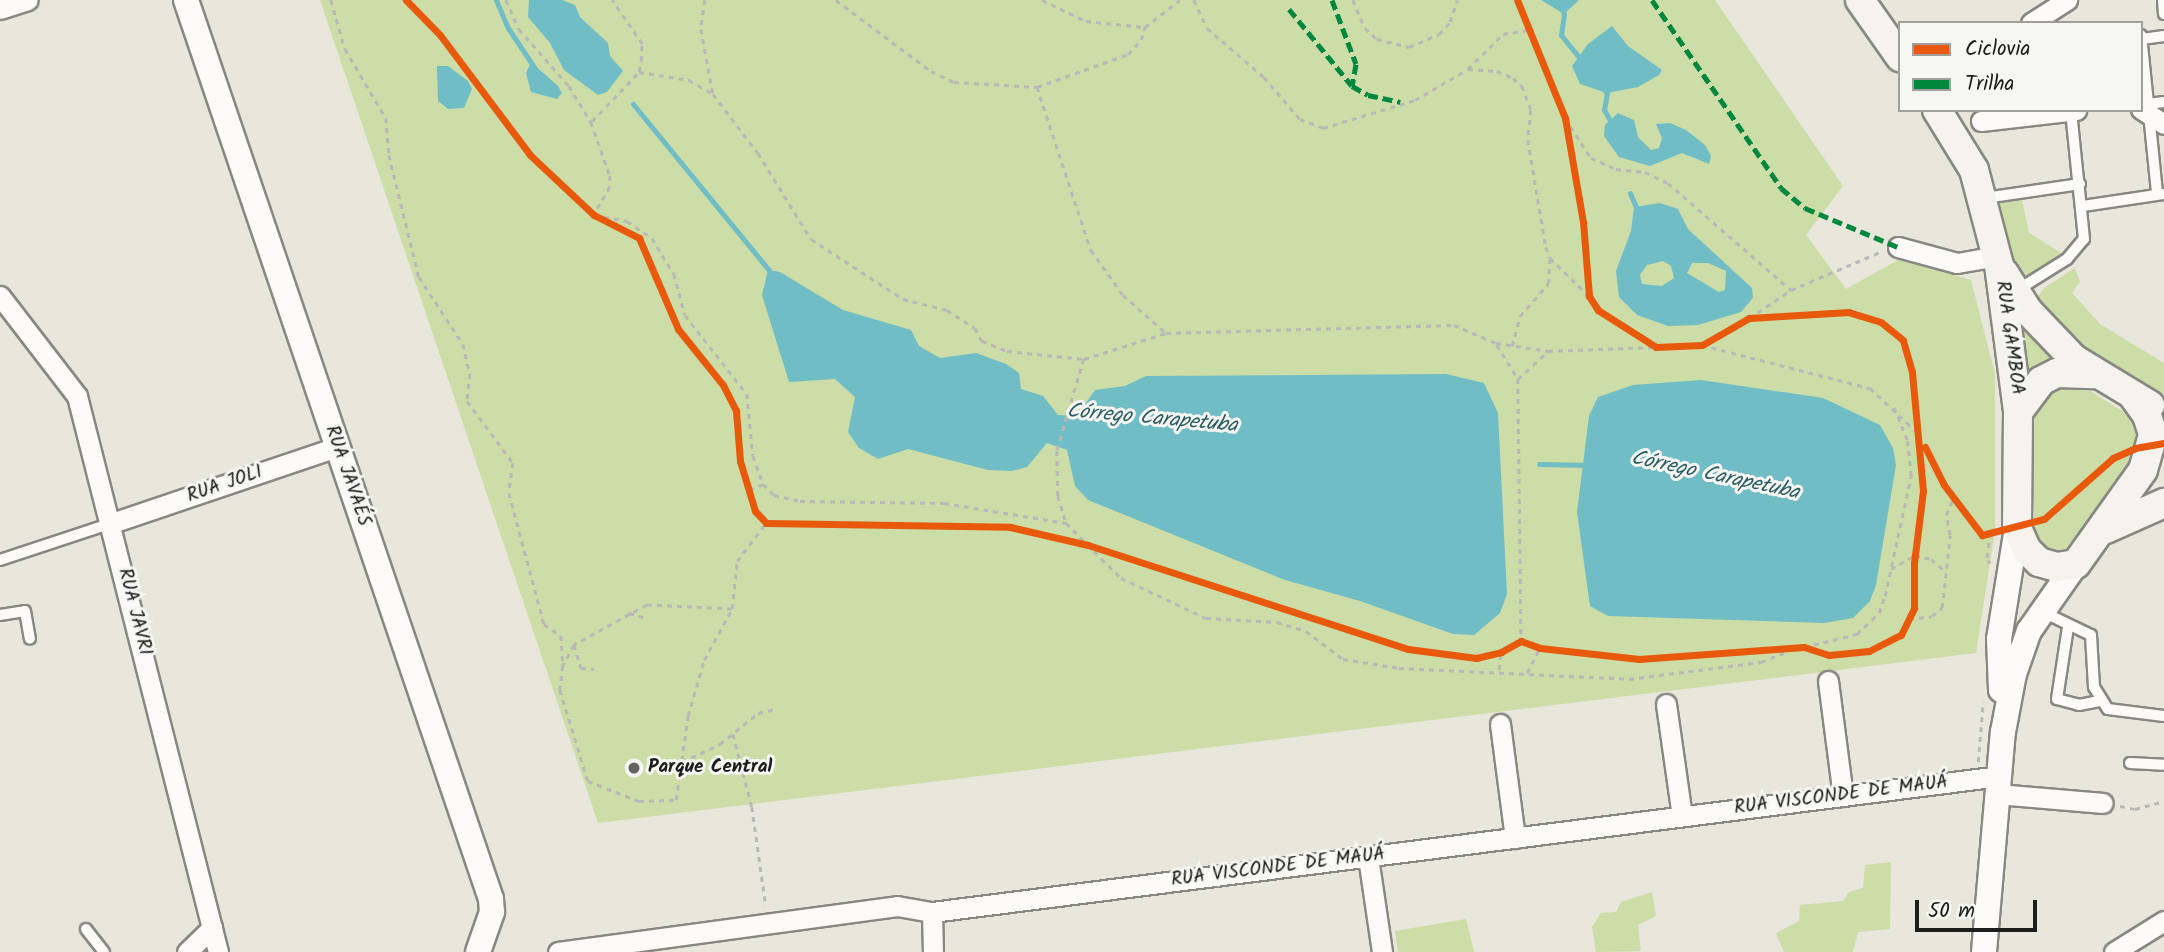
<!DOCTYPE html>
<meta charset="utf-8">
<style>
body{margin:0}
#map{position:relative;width:2164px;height:952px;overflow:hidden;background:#e9e6db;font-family:Kalam,sans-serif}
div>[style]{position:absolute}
.green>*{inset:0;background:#ccdda7}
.water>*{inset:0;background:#71bdc5}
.stream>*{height:5px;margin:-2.5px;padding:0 2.5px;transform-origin:2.5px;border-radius:2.5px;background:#71bdc5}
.path>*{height:2.5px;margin-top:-1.25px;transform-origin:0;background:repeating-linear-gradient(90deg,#b9b8b6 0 5px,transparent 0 10px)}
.roads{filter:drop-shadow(2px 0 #898782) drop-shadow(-2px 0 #898782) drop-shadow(0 2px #898782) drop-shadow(0 -2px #898782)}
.service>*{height:10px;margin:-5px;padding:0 5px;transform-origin:5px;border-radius:5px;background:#fcfbfa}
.minor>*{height:19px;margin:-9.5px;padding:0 9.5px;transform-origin:9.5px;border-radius:9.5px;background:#fcfbfa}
.tertiary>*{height:24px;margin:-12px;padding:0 12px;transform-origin:12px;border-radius:12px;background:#fcfbfa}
.secondary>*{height:28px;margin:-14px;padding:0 14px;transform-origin:14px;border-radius:14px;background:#f6f3ef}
.quiet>*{height:5px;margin-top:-2.5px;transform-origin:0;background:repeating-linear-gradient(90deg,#00873e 0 10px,transparent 0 15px)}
.cycleway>*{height:7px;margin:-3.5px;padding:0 3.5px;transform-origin:3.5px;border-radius:3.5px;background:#e8590c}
.dots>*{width:19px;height:19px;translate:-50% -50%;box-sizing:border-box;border:4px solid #f6f6f2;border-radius:50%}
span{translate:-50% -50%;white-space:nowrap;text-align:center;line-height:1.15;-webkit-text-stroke:6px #f6f6f2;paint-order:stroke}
.street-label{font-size:19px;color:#1c1c1c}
.poi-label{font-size:19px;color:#1c1c1c;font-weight:700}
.left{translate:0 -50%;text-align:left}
.water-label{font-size:21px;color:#2b5d64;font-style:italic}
.legend{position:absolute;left:1898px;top:21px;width:245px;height:91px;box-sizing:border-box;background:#f6f6f2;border:2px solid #9f9f9c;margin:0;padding:9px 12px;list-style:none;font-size:21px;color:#1c1c1c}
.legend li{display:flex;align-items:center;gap:14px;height:35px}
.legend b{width:35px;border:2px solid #9f9f9c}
.scale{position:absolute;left:1915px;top:900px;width:122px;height:32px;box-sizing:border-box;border:4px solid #1c1c1c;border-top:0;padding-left:9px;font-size:21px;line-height:24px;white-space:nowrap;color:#1c1c1c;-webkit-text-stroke:5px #f6f6f2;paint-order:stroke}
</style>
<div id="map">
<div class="green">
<div style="clip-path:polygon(320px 0,1715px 0,1843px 186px,1806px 235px,1846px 289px,1900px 259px,1971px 280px,1995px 374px,1995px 530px,1976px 653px,598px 823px)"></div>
<div style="clip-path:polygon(2022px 200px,2029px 233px,2063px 254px,2027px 276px,2012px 265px,1993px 203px)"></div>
<div style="clip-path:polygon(2075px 268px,2080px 282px,2072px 293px,2100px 324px,2164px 363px,2164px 399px,2095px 361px,2035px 301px,2044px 288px)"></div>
<div style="clip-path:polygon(2009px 299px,2070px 367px,2025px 390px)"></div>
<div style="clip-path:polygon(2065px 386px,2090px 391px,2140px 422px,2139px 458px,2061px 554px,2035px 547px,2031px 420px,2051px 390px)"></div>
<div style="clip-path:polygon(1891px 862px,1890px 929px,1858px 932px,1853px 952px,1784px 952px,1776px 933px,1799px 921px,1800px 905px,1843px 901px,1849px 892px,1863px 888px,1865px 865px)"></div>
<div style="clip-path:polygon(1652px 892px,1656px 916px,1638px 925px,1641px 951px,1596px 952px,1592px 927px,1601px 913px,1616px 912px,1621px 902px)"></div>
<div style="clip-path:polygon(1466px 919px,1474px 952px,1398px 952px,1395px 931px)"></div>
</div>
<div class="water">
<div style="clip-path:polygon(562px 0,575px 5px,580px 17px,608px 43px,610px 56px,623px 71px,607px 92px,598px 95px,564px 70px,550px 43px,528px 17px,529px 0)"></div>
<div style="clip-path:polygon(1541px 0,1579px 0,1564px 14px)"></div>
<div style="clip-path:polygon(1612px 26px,1628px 46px,1662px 70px,1659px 75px,1638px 87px,1607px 93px,1580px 84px,1572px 66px,1588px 44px)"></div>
<div style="clip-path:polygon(531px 62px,558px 86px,562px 93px,557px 99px,531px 92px,526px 73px)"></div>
<div style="clip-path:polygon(437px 66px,448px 66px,468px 81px,472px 89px,464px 108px,448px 109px,438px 101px)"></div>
<div style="clip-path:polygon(1618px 113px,1634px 120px,1638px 137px,1651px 150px,1659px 148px,1662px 138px,1656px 124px,1670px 123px,1686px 130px,1705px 145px,1711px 156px,1709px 164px,1682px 153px,1650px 166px,1619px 157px,1604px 136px,1605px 125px)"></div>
<div style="clip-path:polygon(evenodd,1660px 203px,1678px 209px,1688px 229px,1752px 288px,1753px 298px,1741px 312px,1698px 325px,1668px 326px,1637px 315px,1619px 297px,1616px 271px,1631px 231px,1634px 207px,1660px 203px,1663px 261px,1671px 266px,1674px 278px,1662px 286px,1642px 284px,1640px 275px,1647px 265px,1663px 261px,1660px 203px,1708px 263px,1726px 271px,1725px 290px,1719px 292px,1687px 273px,1692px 263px,1708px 263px)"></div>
<div style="clip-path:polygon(768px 270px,780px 272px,843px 310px,911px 330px,919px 346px,940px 358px,976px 353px,1006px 364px,1019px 373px,1021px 389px,1043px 396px,1058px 415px,1077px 416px,1095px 390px,1125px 386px,1146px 376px,1446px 374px,1484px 383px,1498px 413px,1507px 594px,1500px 613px,1474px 635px,1453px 634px,1360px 601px,1285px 580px,1088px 500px,1075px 486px,1067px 450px,1047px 443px,1027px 467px,1012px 471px,988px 470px,908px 449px,878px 459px,859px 448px,848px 432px,855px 397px,835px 379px,789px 382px,762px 295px)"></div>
<div style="clip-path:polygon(1701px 380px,1823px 398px,1880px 425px,1893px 448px,1896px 465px,1876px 585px,1870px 601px,1853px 618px,1824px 623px,1608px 616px,1590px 606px,1577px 512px,1589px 416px,1598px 397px,1633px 385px)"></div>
</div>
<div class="stream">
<div style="left:496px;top:0;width:30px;rotate:67deg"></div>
<div style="left:508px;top:28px;width:47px;rotate:56.3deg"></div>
<div style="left:1558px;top:0;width:15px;rotate:67deg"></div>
<div style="left:1564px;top:14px;width:21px;rotate:98deg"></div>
<div style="left:1561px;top:35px;width:33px;rotate:51deg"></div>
<div style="left:1603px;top:88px;width:6px;rotate:51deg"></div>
<div style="left:1607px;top:93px;width:17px;rotate:100deg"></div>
<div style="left:1604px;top:110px;width:16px;rotate:60deg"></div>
<div style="left:633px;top:104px;width:221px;rotate:50.7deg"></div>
<div style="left:1630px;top:193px;width:21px;rotate:67deg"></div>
<div style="left:1539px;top:464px;width:52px;rotate:1.1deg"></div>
</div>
<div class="path">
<div style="left:331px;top:0;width:51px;rotate:74.1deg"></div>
<div style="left:345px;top:49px;width:80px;rotate:59.3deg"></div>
<div style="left:386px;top:118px;width:37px;rotate:85deg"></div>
<div style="left:389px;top:155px;width:126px;rotate:76.2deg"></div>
<div style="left:419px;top:277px;width:80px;rotate:56.7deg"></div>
<div style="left:463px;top:344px;width:31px;rotate:77deg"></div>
<div style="left:470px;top:374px;width:27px;rotate:96deg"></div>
<div style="left:467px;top:401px;width:77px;rotate:53.4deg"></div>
<div style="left:513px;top:463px;width:30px;rotate:98deg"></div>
<div style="left:509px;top:493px;width:136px;rotate:75deg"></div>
<div style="left:544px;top:624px;width:21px;rotate:35deg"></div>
<div style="left:561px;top:636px;width:30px;rotate:86deg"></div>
<div style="left:506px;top:0;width:32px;rotate:66deg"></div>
<div style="left:519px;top:29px;width:76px;rotate:48.7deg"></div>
<div style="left:569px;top:86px;width:42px;rotate:58.6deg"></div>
<div style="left:591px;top:122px;width:57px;rotate:70.6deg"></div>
<div style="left:610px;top:176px;width:11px;rotate:90deg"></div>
<div style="left:610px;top:187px;width:32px;rotate:120deg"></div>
<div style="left:594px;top:215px;width:34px;rotate:10deg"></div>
<div style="left:627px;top:221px;width:30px;rotate:34deg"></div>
<div style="left:652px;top:238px;width:42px;rotate:58.6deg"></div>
<div style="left:674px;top:274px;width:42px;rotate:75deg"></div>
<div style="left:685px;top:315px;width:100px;rotate:51.9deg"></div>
<div style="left:747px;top:394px;width:62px;rotate:84.5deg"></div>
<div style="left:753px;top:456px;width:30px;rotate:70deg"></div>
<div style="left:763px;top:484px;width:16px;rotate:45deg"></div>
<div style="left:774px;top:495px;width:27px;rotate:13deg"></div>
<div style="left:800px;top:501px;width:144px;rotate:0.8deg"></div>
<div style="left:944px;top:503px;width:124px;rotate:9.3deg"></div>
<div style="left:705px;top:0;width:29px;rotate:98deg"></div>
<div style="left:701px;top:29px;width:65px;rotate:79.4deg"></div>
<div style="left:836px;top:0;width:119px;rotate:36.8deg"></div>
<div style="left:931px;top:71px;width:25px;rotate:26deg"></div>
<div style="left:954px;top:82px;width:83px;rotate:3.4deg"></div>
<div style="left:1037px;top:87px;width:172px;rotate:71.7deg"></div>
<div style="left:1091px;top:250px;width:55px;rotate:54.6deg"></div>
<div style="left:1123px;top:295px;width:57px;rotate:41.5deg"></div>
<div style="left:1166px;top:333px;width:288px;rotate:-1.6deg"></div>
<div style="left:1454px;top:325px;width:46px;rotate:23.2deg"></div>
<div style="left:1496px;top:343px;width:53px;rotate:8.7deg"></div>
<div style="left:1548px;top:351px;width:108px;rotate:-2.1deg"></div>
<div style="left:1042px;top:0;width:49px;rotate:25.5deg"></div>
<div style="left:1086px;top:21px;width:59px;rotate:5.8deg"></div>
<div style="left:1194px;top:0;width:31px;rotate:65deg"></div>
<div style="left:1207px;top:28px;width:75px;rotate:40.7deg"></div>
<div style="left:1264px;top:77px;width:55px;rotate:49.4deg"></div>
<div style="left:1300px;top:119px;width:25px;rotate:21deg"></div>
<div style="left:1323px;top:128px;width:96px;rotate:-16.9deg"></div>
<div style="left:1415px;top:100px;width:61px;rotate:-30.3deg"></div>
<div style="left:1468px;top:69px;width:29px;rotate:4deg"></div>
<div style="left:1497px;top:71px;width:17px;rotate:24deg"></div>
<div style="left:1513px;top:78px;width:12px;rotate:42deg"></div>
<div style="left:1522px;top:86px;width:26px;rotate:69deg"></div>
<div style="left:1531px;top:110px;width:30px;rotate:96deg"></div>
<div style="left:1528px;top:140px;width:109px;rotate:80.5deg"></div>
<div style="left:1546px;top:247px;width:12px;rotate:70deg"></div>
<div style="left:1550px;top:258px;width:54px;rotate:44.3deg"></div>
<div style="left:1353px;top:0;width:30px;rotate:67deg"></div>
<div style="left:1365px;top:28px;width:16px;rotate:43deg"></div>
<div style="left:1377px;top:39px;width:33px;rotate:14deg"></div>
<div style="left:1409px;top:47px;width:33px;rotate:-23deg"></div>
<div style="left:1439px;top:34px;width:16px;rotate:-47deg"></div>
<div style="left:1450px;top:22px;width:23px;rotate:-72deg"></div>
<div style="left:1468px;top:69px;width:49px;rotate:-45deg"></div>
<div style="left:1503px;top:34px;width:26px;rotate:-9deg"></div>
<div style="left:639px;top:72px;width:51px;rotate:9.1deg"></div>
<div style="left:689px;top:80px;width:28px;rotate:30deg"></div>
<div style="left:713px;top:94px;width:74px;rotate:52.7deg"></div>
<div style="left:758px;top:153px;width:101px;rotate:58.4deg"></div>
<div style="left:811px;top:239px;width:110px;rotate:33.1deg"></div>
<div style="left:903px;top:299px;width:45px;rotate:14deg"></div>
<div style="left:947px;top:310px;width:33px;rotate:33deg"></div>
<div style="left:975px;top:328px;width:15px;rotate:62deg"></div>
<div style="left:982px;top:341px;width:27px;rotate:22deg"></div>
<div style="left:1007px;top:351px;width:77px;rotate:5.9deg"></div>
<div style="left:1084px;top:359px;width:86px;rotate:-17.6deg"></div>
<div style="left:1037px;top:87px;width:97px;rotate:-19.9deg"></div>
<div style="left:1128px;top:54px;width:19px;rotate:-47deg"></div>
<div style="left:1141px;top:40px;width:14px;rotate:-73deg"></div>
<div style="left:1145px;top:27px;width:44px;rotate:-37.6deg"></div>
<div style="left:1565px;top:118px;width:48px;rotate:57deg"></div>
<div style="left:1591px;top:158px;width:27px;rotate:24deg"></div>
<div style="left:1616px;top:169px;width:29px;rotate:6deg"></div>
<div style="left:1645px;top:172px;width:25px;rotate:26deg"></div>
<div style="left:1668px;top:183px;width:163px;rotate:41deg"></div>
<div style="left:592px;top:121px;width:68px;rotate:-46.2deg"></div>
<div style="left:639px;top:72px;width:11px;rotate:-80deg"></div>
<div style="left:641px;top:61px;width:17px;rotate:-87deg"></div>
<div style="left:642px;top:44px;width:53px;rotate:-124.3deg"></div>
<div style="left:1749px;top:318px;width:50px;rotate:-33.7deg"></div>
<div style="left:1791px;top:290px;width:97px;rotate:-23.1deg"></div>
<div style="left:1497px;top:345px;width:40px;rotate:58deg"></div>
<div style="left:1518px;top:379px;width:41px;rotate:-43deg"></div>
<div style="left:1702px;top:345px;width:173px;rotate:14.4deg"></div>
<div style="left:1870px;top:388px;width:66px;rotate:43.2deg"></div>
<div style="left:1512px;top:346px;width:31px;rotate:-75deg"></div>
<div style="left:1520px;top:316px;width:43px;rotate:-48.8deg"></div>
<div style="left:1548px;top:284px;width:26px;rotate:-86deg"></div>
<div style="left:1084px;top:359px;width:96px;rotate:106.4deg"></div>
<div style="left:1057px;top:451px;width:45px;rotate:88.7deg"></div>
<div style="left:1058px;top:496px;width:28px;rotate:73deg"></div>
<div style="left:1066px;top:523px;width:78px;rotate:45deg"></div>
<div style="left:1121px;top:578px;width:94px;rotate:25.2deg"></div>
<div style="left:1206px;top:618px;width:71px;rotate:3.2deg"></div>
<div style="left:1277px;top:622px;width:30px;rotate:17deg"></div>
<div style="left:1306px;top:631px;width:46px;rotate:37.1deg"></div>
<div style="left:1343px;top:659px;width:57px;rotate:9.1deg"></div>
<div style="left:1399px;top:668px;width:230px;rotate:2.7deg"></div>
<div style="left:1629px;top:679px;width:133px;rotate:-7.3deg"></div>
<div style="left:1761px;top:662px;width:29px;rotate:-22deg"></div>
<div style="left:1518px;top:379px;width:262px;rotate:89.3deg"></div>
<div style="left:749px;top:490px;width:15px;rotate:-23deg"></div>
<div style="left:1990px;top:533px;width:28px;rotate:96deg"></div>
<div style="left:1987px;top:561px;width:4px;rotate:14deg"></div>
<div style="left:1891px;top:569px;width:28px;rotate:-30deg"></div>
<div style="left:1915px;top:555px;width:16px;rotate:14deg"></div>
<div style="left:1931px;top:559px;width:18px;rotate:41deg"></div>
<div style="left:732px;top:609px;width:85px;rotate:-177.3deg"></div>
<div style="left:647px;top:605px;width:83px;rotate:151.3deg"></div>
<div style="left:574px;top:645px;width:24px;rotate:118deg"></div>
<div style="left:563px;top:666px;width:24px;rotate:97deg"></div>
<div style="left:560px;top:690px;width:95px;rotate:72.9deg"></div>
<div style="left:588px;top:781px;width:55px;rotate:21.4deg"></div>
<div style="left:639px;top:801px;width:37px;rotate:-2deg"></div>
<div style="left:676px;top:800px;width:85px;rotate:-81.9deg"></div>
<div style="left:688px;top:716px;width:58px;rotate:-74.1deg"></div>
<div style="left:704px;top:660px;width:58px;rotate:-61.2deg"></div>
<div style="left:732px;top:609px;width:48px;rotate:-84.1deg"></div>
<div style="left:737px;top:561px;width:48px;rotate:-52.7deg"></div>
<div style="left:629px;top:613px;width:15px;rotate:16deg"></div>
<div style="left:1909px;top:619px;width:23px;rotate:-7deg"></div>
<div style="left:1932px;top:616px;width:13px;rotate:-39deg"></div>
<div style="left:1942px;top:608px;width:73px;rotate:-83.7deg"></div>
<div style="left:1950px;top:535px;width:20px;rotate:-101deg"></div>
<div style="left:1946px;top:515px;width:20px;rotate:-66deg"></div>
<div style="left:574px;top:645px;width:24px;rotate:73deg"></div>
<div style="left:581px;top:668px;width:13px;rotate:4deg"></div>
<div style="left:1804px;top:647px;width:55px;rotate:-13.8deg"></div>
<div style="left:1857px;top:634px;width:30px;rotate:-44deg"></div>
<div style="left:1879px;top:613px;width:18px;rotate:-71deg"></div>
<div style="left:1885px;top:596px;width:123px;rotate:-77.8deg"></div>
<div style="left:1911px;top:476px;width:36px;rotate:-96deg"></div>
<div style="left:1907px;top:440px;width:35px;rotate:-112deg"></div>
<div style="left:1499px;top:670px;width:18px;rotate:-84deg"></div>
<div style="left:1527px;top:673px;width:28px;rotate:-63deg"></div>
<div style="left:733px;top:734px;width:75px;rotate:75.4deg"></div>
<div style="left:752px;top:807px;width:100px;rotate:82deg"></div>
<div style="left:682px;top:762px;width:42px;rotate:-25.3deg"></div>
<div style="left:720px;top:744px;width:49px;rotate:-39.2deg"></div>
<div style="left:758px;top:713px;width:17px;rotate:-13deg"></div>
<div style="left:1978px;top:762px;width:60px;rotate:-85.2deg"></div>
<div style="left:2120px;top:806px;width:15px;rotate:11deg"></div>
<div style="left:2135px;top:809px;width:30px;rotate:-15deg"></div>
</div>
<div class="roads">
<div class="service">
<div style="left:2163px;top:0;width:14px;rotate:86deg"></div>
<div style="left:2141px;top:35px;width:159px;rotate:84.2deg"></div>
<div style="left:2142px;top:39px;width:22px;rotate:-8deg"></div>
<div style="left:2148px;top:104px;width:16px;rotate:-7deg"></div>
<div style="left:1985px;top:198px;width:96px;rotate:-8.4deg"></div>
<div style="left:2083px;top:206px;width:81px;rotate:-8.5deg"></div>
<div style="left:2019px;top:289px;width:57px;rotate:-32deg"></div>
<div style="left:2067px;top:259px;width:26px;rotate:-50deg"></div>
<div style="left:2084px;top:239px;width:129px;rotate:-95.8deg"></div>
<div style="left:0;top:560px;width:118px;rotate:-18.3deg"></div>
<div style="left:2043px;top:612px;width:53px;rotate:25.6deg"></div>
<div style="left:2091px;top:635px;width:52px;rotate:86.7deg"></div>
<div style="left:2094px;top:687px;width:26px;rotate:58deg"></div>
<div style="left:2108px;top:709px;width:56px;rotate:7.1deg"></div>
<div style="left:0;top:615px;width:25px;rotate:-9deg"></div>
<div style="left:25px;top:611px;width:28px;rotate:80deg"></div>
<div style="left:2068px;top:627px;width:73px;rotate:98.7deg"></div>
<div style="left:2057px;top:699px;width:23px;rotate:15deg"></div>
<div style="left:2079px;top:705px;width:21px;rotate:-11deg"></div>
<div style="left:2130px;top:763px;width:34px;rotate:3deg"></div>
<div style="left:86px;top:929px;width:29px;rotate:52deg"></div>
</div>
<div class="minor">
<div style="left:0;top:9px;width:29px;rotate:-18deg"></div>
<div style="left:2031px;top:23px;width:43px;rotate:-32.6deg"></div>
<div style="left:2141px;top:109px;width:27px;rotate:33deg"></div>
<div style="left:1981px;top:121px;width:96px;rotate:-6.6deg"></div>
<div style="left:1898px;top:247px;width:61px;rotate:15.2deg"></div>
<div style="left:1957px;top:263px;width:40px;rotate:-10deg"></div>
<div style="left:0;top:296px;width:126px;rotate:52.4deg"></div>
<div style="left:77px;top:396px;width:574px;rotate:75.77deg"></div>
<div style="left:112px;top:523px;width:237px;rotate:-18.7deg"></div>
<div style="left:1828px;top:681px;width:116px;rotate:82.6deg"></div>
<div style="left:1666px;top:704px;width:113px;rotate:81.9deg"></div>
<div style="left:1500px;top:724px;width:115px;rotate:82.5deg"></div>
<div style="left:1998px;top:794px;width:105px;rotate:4.9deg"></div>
<div style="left:1368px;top:857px;width:96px;rotate:81.6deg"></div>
<div style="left:932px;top:912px;width:40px;rotate:88.6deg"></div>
<div style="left:187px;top:952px;width:35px;rotate:-44deg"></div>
<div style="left:558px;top:952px;width:342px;rotate:-7.7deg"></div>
<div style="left:897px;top:906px;width:36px;rotate:10deg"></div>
<div style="left:932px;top:912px;width:1076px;rotate:-7.26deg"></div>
<div style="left:2114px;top:952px;width:59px;rotate:-31.8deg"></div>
</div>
<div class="tertiary">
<div style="left:186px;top:0;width:949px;rotate:71.26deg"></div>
<div style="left:491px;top:899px;width:13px;rotate:86deg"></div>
<div style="left:492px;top:912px;width:42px;rotate:109.3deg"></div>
<div style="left:2001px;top:690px;width:51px;rotate:-92.2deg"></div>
<div style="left:1999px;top:639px;width:112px;rotate:-80.8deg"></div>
<div style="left:1984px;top:952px;width:221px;rotate:-85.1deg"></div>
<div style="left:2003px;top:732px;width:59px;rotate:-79.3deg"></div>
<div style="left:2014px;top:674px;width:46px;rotate:-70.8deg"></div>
<div style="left:2029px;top:631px;width:82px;rotate:-55deg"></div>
</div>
<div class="secondary">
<div style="left:1860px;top:0;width:70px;rotate:54.9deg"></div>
<div style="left:1937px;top:110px;width:70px;rotate:58.3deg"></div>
<div style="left:1974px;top:170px;width:98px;rotate:75.3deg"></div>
<div style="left:1999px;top:265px;width:148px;rotate:82.6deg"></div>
<div style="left:2018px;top:412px;width:116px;rotate:90.5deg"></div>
<div style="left:2017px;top:528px;width:24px;rotate:66deg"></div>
<div style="left:2027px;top:550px;width:17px;rotate:45deg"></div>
<div style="left:2039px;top:562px;width:19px;rotate:16deg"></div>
<div style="left:2057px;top:567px;width:19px;rotate:-9deg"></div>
<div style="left:2076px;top:564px;width:115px;rotate:-54.5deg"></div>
<div style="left:2143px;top:470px;width:37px;rotate:-74deg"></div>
<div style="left:2153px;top:434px;width:20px;rotate:-108deg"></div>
<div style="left:2147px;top:415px;width:22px;rotate:-126deg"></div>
<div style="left:2004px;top:273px;width:45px;rotate:57.7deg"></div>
<div style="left:2028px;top:311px;width:66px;rotate:46.2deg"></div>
<div style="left:2074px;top:359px;width:89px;rotate:31.2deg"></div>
<div style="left:2018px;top:412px;width:39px;rotate:-53deg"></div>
<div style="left:2041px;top:381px;width:18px;rotate:-27deg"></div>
<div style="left:2057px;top:373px;width:37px;rotate:2deg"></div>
<div style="left:2106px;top:529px;width:64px;rotate:-24.1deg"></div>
</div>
</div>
<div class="quiet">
<div style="left:1332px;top:0;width:68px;rotate:69.4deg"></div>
<div style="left:1356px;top:64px;width:22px;rotate:100deg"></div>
<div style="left:1652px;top:0;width:228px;rotate:55.5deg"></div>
<div style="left:1781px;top:188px;width:31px;rotate:40deg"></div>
<div style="left:1805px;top:208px;width:101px;rotate:22.8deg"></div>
<div style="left:1289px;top:9px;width:99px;rotate:50.7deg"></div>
<div style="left:1352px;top:86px;width:18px;rotate:29deg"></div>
<div style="left:1368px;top:95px;width:33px;rotate:12deg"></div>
</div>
<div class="cycleway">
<div style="left:406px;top:0;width:49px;rotate:45.8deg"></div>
<div style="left:440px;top:35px;width:150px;rotate:53.1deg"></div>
<div style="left:530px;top:155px;width:88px;rotate:43.2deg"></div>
<div style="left:594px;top:215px;width:51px;rotate:27.1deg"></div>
<div style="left:639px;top:238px;width:99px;rotate:66.8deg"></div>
<div style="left:678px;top:329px;width:72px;rotate:51.2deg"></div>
<div style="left:723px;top:385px;width:29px;rotate:63deg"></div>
<div style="left:736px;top:411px;width:50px;rotate:85.4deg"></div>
<div style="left:740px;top:461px;width:52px;rotate:73.3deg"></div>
<div style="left:755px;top:511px;width:16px;rotate:47deg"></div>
<div style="left:766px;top:523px;width:244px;rotate:0.9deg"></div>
<div style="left:1010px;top:527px;width:80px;rotate:13deg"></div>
<div style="left:1088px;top:545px;width:336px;rotate:18deg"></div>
<div style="left:1408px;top:649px;width:69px;rotate:7.5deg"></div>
<div style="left:1476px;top:658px;width:26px;rotate:-13deg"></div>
<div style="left:1501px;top:652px;width:23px;rotate:-29deg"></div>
<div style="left:1521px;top:641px;width:20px;rotate:20deg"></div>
<div style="left:1540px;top:648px;width:100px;rotate:6.3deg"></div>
<div style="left:1639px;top:659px;width:165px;rotate:-4.2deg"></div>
<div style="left:1804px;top:647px;width:26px;rotate:18deg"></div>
<div style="left:1829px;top:655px;width:40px;rotate:-5.7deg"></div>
<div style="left:1869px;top:651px;width:36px;rotate:-27deg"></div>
<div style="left:1901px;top:635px;width:30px;rotate:-64deg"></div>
<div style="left:1914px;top:608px;width:45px;rotate:-90deg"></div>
<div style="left:1914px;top:563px;width:73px;rotate:-82.9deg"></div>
<div style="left:1923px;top:491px;width:120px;rotate:-95.3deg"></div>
<div style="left:1912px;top:372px;width:33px;rotate:-106deg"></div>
<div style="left:1903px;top:340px;width:28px;rotate:-141deg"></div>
<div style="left:1881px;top:322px;width:34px;rotate:-163deg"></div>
<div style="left:1849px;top:312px;width:100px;rotate:176.6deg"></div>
<div style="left:1749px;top:318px;width:54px;rotate:150.1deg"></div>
<div style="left:1702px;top:345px;width:46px;rotate:177.5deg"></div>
<div style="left:1656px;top:347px;width:69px;rotate:-147.5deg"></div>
<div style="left:1598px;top:310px;width:17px;rotate:-123deg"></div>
<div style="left:1589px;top:296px;width:74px;rotate:-94.6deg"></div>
<div style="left:1583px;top:222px;width:106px;rotate:-99.8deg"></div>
<div style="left:1565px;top:118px;width:127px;rotate:-112.1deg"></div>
<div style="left:1925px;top:447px;width:42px;rotate:63.4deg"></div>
<div style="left:1944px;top:485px;width:63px;rotate:52.8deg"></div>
<div style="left:1982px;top:535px;width:64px;rotate:-14.5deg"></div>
<div style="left:2044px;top:519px;width:92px;rotate:-41.5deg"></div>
<div style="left:2113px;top:458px;width:24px;rotate:-24deg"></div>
<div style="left:2135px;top:448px;width:29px;rotate:-10deg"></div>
</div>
<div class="dots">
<div style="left:634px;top:768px;background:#64635f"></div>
</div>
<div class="street-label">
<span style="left:2009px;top:338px;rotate:82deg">RUA GAMBOA</span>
<span style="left:347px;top:476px;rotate:71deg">RUA JAVAÉS</span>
<span style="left:225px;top:485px;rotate:-19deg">RUA JOLI</span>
<span style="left:134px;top:612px;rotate:76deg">RUA JAVRI</span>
<span style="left:1841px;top:796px;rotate:-7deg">RUA VISCONDE DE MAUÁ</span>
<span style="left:1278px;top:868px;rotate:-7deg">RUA VISCONDE DE MAUÁ</span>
</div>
<div class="poi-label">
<span class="left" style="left:648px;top:768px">Parque Central</span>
</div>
<div class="water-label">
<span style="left:1152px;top:419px;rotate:5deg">Córrego Carapetuba</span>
<span style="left:1715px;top:476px;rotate:12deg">Córrego Carapetuba</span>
</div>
<ul class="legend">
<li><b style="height:9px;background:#e8590c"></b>Ciclovia</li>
<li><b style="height:9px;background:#00873e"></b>Trilha</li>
</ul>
<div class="scale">50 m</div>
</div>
